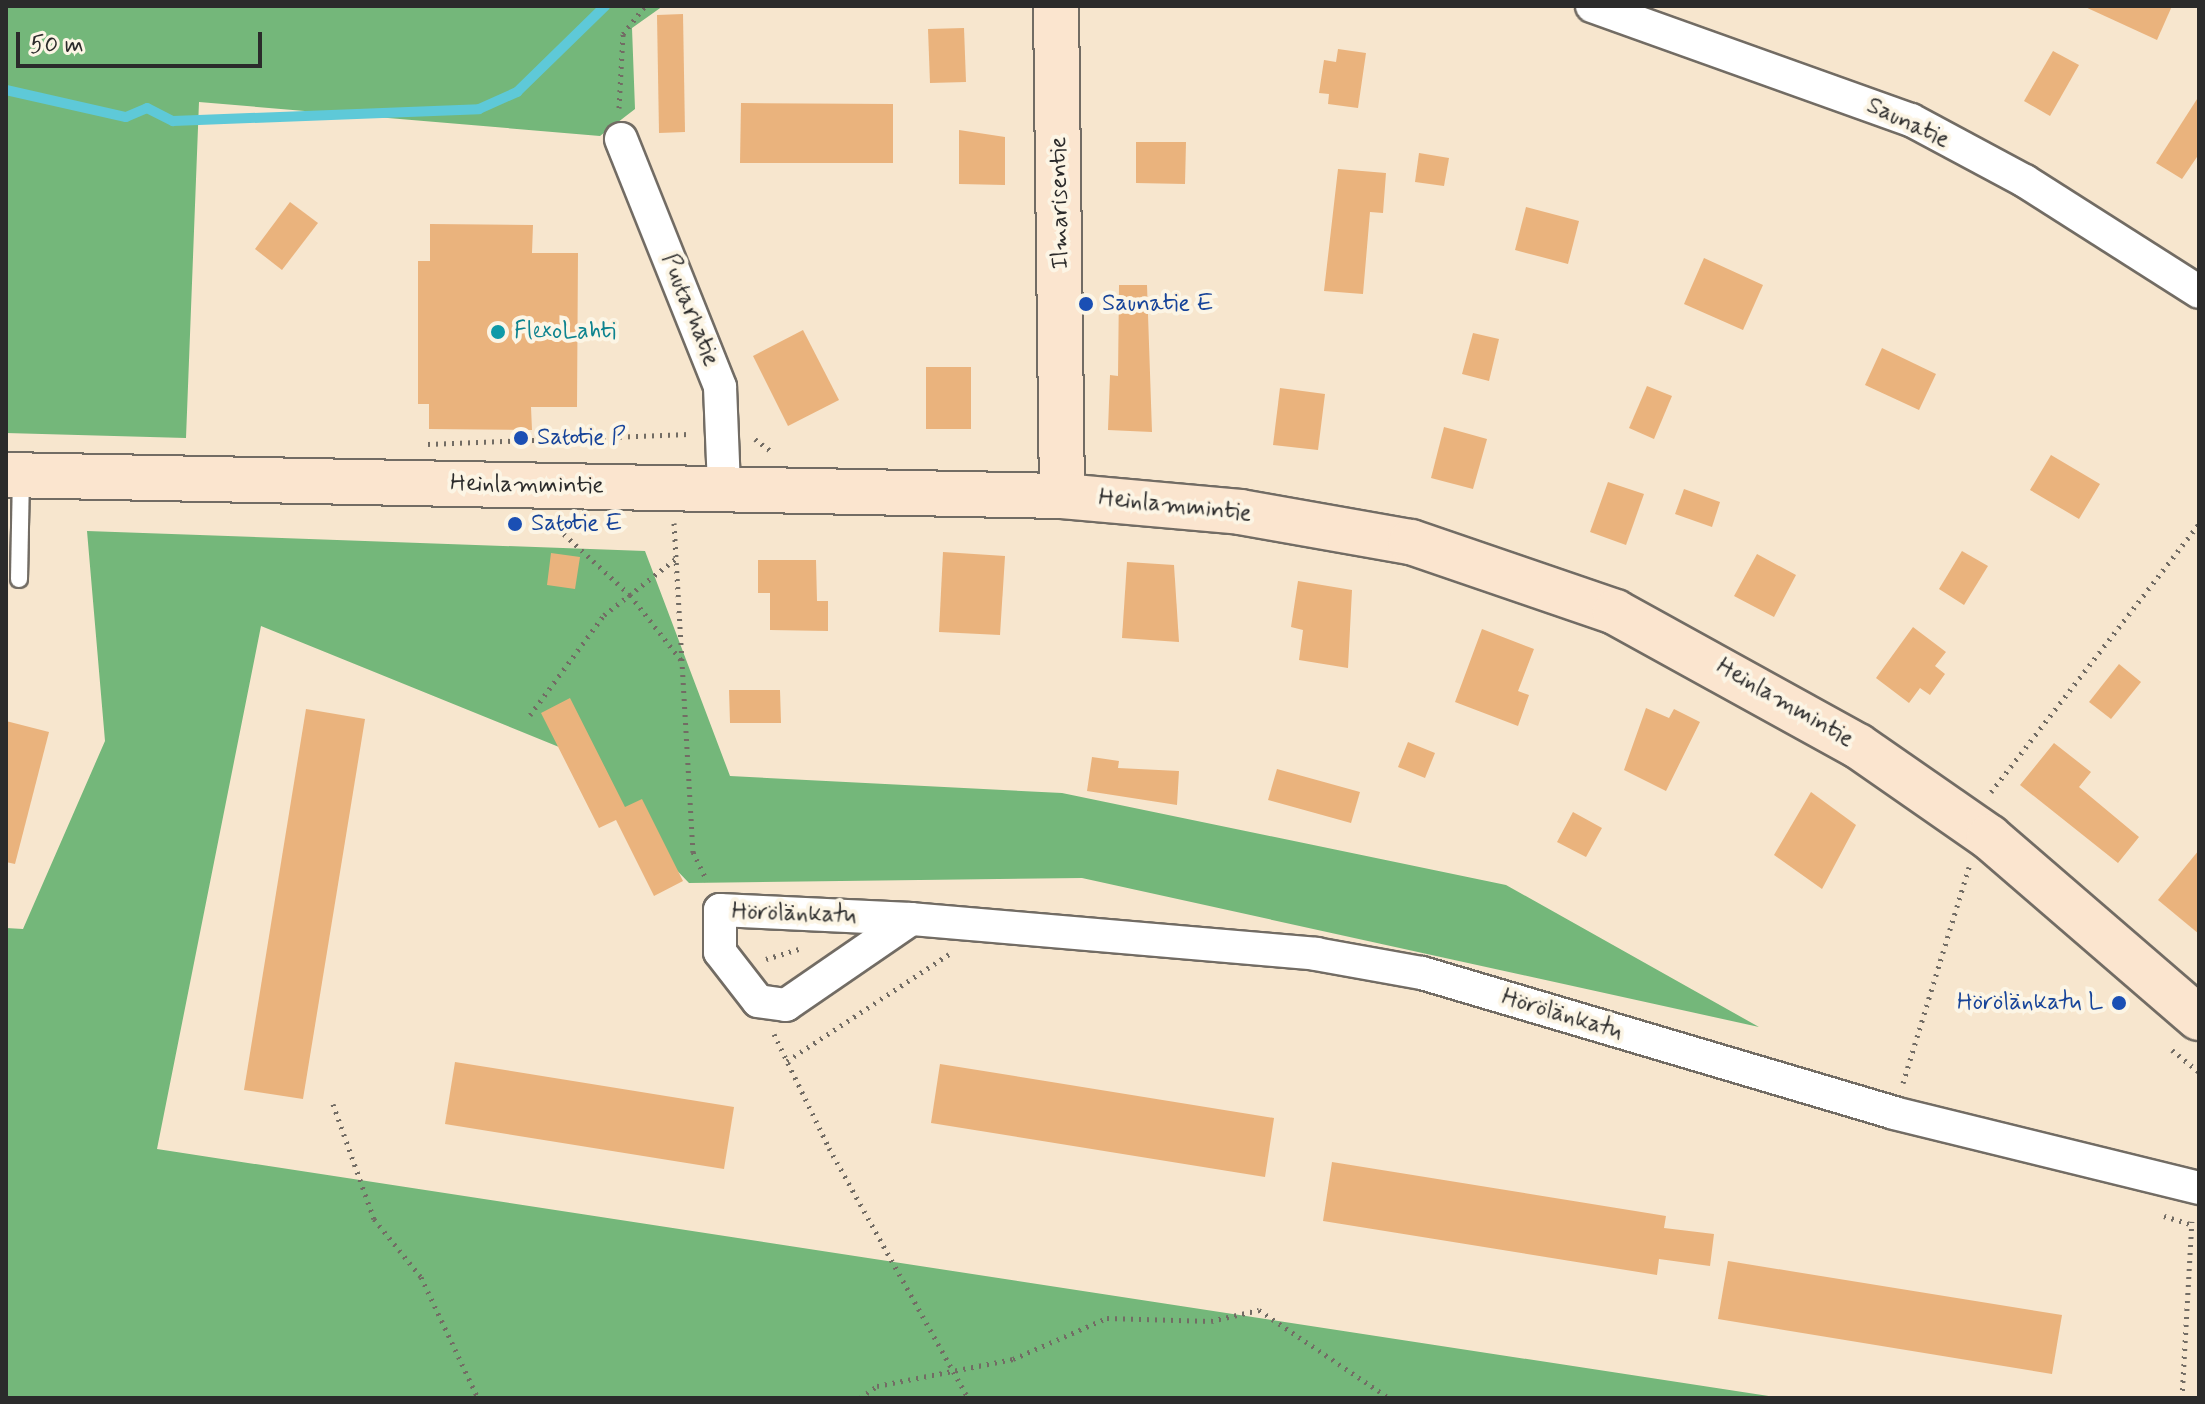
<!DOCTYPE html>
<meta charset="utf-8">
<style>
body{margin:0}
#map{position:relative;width:2205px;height:1404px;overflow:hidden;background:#f7e6ce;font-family:Mynerve,sans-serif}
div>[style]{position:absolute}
.forest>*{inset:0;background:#74b77a}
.stream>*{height:10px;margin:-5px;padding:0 5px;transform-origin:5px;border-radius:5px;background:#5ec9d8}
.building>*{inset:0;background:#eab37d}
.path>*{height:5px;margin-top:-2.5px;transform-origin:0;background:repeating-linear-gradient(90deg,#726c64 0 2px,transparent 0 8px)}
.roads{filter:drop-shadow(2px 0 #726c64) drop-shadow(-2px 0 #726c64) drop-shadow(0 2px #726c64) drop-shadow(0 -2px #726c64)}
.lane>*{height:16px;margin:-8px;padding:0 8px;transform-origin:8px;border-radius:8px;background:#fff}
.street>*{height:32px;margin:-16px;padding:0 16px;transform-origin:16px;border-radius:16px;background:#fff}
.secondary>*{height:44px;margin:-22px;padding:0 22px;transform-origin:22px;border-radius:22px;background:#fbe5cf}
.dots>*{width:22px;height:22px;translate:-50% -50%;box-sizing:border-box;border:4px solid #fcf5e5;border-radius:50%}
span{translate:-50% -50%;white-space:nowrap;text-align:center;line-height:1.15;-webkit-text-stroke:8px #fcf5e5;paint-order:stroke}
.street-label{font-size:24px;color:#2b2b2b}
.transit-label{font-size:24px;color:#164399}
.left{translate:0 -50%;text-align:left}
.right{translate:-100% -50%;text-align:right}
.culture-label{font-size:24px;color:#0d838f}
.frame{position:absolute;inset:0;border:8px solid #2b2b2b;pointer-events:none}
.scale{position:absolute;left:16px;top:32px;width:246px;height:36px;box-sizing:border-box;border:4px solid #2b2b2b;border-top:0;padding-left:10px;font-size:24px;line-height:28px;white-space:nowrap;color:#2b2b2b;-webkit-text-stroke:6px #fcf5e5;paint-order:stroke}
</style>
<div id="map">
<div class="forest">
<div style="clip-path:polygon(6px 6px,663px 6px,632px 28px,635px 109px,600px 136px,199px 102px,186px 438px,6px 433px)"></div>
<div style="clip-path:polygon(87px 531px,645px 551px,730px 776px,1062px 793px,1506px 885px,1759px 1027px,1082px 878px,689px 883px,559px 747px,261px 626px,157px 1149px,1781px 1398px,6px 1398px,6px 928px,23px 929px,105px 741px)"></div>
</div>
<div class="stream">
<div style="left:6px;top:90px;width:123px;rotate:12.7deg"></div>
<div style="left:126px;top:117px;width:23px;rotate:-23deg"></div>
<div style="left:147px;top:108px;width:29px;rotate:27deg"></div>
<div style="left:173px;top:121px;width:306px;rotate:-2.2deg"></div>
<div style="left:479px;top:109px;width:42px;rotate:-24.1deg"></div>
<div style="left:517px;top:92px;width:123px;rotate:-44.3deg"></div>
</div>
<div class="building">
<div style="clip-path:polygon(2083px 6px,2172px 6px,2157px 40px)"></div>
<div style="clip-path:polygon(683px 14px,685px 132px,659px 133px,657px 15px)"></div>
<div style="clip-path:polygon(964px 28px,966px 82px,930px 83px,928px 29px)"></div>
<div style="clip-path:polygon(1338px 49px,1366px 53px,1358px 108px,1328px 104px,1329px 94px,1319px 93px,1324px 60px,1336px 62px)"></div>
<div style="clip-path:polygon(2053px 51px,2079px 65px,2050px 116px,2024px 101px)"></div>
<div style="clip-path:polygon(2199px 96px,2199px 154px,2182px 179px,2156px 163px)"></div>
<div style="clip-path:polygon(741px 103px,893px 104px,893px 163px,740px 163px)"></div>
<div style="clip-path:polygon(959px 130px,1005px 137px,1005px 185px,959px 184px)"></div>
<div style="clip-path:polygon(1136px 142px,1186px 142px,1185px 184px,1136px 183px)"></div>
<div style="clip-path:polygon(1419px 153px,1449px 158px,1444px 186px,1415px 182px)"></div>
<div style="clip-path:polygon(1338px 169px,1386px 173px,1383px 213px,1370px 212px,1363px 294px,1324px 291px)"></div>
<div style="clip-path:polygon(290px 202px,318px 223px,282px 270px,255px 249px)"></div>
<div style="clip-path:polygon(1526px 207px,1579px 221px,1568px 264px,1515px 250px)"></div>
<div style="clip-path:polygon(430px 224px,533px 225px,532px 253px,578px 253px,577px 407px,531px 407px,532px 430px,429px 429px,429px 404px,418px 404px,418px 261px,430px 261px)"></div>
<div style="clip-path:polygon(1704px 258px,1763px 285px,1743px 330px,1684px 304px)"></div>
<div style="clip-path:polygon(1119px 285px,1147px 285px,1152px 432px,1108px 430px,1110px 375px,1118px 376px)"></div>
<div style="clip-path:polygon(803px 330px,839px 400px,788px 426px,753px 356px)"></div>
<div style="clip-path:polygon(1473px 333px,1499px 339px,1489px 381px,1462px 374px)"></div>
<div style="clip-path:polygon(1882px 348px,1936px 374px,1919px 410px,1865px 385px)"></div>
<div style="clip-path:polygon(926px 367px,971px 367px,971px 429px,926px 429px)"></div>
<div style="clip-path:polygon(1647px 386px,1672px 396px,1654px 439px,1629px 428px)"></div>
<div style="clip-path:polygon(1280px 388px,1325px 394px,1318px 450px,1273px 445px)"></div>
<div style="clip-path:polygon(1444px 427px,1487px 439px,1473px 489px,1431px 478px)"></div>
<div style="clip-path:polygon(2051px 455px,2100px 484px,2079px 519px,2030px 490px)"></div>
<div style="clip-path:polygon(1608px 482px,1644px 494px,1626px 545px,1590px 532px)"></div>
<div style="clip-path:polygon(1684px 489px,1720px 502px,1712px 527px,1675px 514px)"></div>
<div style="clip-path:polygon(1962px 551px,1988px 566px,1964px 605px,1939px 589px)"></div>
<div style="clip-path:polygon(943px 552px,1005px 556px,1000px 635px,939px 632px)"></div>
<div style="clip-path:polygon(551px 553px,580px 557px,575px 589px,547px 585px)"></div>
<div style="clip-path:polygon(1757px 554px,1796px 575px,1774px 617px,1734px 596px)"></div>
<div style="clip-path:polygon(758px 560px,816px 560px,817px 601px,828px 601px,828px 631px,770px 630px,770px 593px,758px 593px)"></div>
<div style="clip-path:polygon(1127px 562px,1174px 565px,1179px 642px,1122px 638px)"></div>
<div style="clip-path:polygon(1298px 581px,1352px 590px,1348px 668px,1299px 660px,1303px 630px,1291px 627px)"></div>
<div style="clip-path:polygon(1913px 627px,1946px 652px,1935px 666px,1945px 674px,1930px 695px,1920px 688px,1909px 703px,1876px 678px)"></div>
<div style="clip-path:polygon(1482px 629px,1534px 649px,1518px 691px,1529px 695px,1518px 726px,1455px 702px)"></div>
<div style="clip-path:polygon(2119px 664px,2141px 682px,2111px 719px,2089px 702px)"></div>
<div style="clip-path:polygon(729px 690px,780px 690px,781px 723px,730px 723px)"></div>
<div style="clip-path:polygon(570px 698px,625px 807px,642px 799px,683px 881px,654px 896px,616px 820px,599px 828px,541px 713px)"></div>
<div style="clip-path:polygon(1646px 708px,1669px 718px,1674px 709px,1700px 722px,1666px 791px,1624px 770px)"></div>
<div style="clip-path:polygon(306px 709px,365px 719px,303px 1099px,244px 1090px)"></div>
<div style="clip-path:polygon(6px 721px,49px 732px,15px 864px,6px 862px)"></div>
<div style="clip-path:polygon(1408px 742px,1435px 753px,1425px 778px,1398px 767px)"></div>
<div style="clip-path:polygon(2054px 743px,2091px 772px,2079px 787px,2139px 837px,2118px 863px,2020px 785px)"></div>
<div style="clip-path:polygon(1092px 757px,1119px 761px,1118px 768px,1179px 771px,1177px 805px,1087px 791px)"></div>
<div style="clip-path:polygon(1277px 769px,1360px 792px,1351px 823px,1268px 800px)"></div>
<div style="clip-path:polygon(1811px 792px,1856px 825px,1822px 889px,1774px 855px)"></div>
<div style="clip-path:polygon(1573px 812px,1602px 828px,1586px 857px,1557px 842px)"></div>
<div style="clip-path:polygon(2199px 850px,2199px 934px,2158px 900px)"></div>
<div style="clip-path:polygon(455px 1062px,734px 1107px,724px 1169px,445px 1124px)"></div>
<div style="clip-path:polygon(940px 1064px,1274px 1118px,1265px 1177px,931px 1123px)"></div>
<div style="clip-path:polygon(1332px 1162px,1666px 1216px,1664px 1228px,1714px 1234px,1710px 1266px,1659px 1259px,1657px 1275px,1323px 1221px)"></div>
<div style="clip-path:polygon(1728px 1261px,2062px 1315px,2052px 1374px,1718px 1319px)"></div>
</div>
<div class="path">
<div style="left:619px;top:108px;width:74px;rotate:-86.9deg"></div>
<div style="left:623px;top:34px;width:36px;rotate:-52deg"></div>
<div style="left:755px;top:439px;width:21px;rotate:37deg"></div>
<div style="left:428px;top:444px;width:261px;rotate:-2.2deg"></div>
<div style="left:552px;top:523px;width:106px;rotate:42.7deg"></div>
<div style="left:630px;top:595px;width:83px;rotate:51.9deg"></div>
<div style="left:674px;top:523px;width:330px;rotate:86.7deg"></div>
<div style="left:693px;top:852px;width:32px;rotate:64deg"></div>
<div style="left:530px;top:715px;width:124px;rotate:-53.5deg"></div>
<div style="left:604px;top:615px;width:94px;rotate:-38.1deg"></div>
<div style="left:1991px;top:792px;width:339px;rotate:-52.2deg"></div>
<div style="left:766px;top:959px;width:39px;rotate:-17deg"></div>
<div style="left:774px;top:1034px;width:127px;rotate:64.2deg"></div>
<div style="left:829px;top:1148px;width:286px;rotate:60.9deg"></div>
<div style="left:2172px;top:1050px;width:35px;rotate:39deg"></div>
<div style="left:787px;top:1061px;width:194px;rotate:-33.4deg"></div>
<div style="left:1903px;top:1083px;width:226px;rotate:-73deg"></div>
<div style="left:333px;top:1104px;width:122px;rotate:70.4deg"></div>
<div style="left:374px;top:1219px;width:75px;rotate:51deg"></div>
<div style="left:421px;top:1277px;width:134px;rotate:64.8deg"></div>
<div style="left:2164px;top:1216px;width:27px;rotate:17deg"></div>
<div style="left:860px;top:1398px;width:21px;rotate:-35deg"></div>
<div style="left:877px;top:1386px;width:139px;rotate:-11.2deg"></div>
<div style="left:1013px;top:1359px;width:103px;rotate:-23.6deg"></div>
<div style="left:1107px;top:1318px;width:104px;rotate:1.7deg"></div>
<div style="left:1211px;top:1321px;width:49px;rotate:-12.9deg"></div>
<div style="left:1259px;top:1310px;width:157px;rotate:34.1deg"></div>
<div style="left:2182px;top:1398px;width:177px;rotate:-86.8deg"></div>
</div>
<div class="roads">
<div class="lane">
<div style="left:19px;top:579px;width:102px;rotate:-88.9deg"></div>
</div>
<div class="street">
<div style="left:1592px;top:6px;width:339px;rotate:19.7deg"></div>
<div style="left:1911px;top:120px;width:129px;rotate:28.2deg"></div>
<div style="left:2025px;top:181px;width:206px;rotate:32.5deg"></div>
<div style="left:621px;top:139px;width:267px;rotate:68.2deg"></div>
<div style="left:720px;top:387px;width:101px;rotate:87.7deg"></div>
<div style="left:911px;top:919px;width:152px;rotate:145.5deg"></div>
<div style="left:786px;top:1005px;width:28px;rotate:-172deg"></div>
<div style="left:758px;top:1001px;width:62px;rotate:-127.8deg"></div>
<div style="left:720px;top:952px;width:42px;rotate:-90deg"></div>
<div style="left:720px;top:910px;width:191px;rotate:2.7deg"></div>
<div style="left:911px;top:919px;width:407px;rotate:4.9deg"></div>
<div style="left:1316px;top:954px;width:108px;rotate:10.2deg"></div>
<div style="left:1422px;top:973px;width:492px;rotate:16.5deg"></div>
<div style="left:1894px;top:1113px;width:314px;rotate:13.8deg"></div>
</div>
<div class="secondary">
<div style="left:1056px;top:6px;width:490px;rotate:89.3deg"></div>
<div style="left:6px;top:475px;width:1056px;rotate:1.14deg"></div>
<div style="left:1062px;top:496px;width:179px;rotate:5.1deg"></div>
<div style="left:1240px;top:512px;width:174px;rotate:10deg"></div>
<div style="left:1411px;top:542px;width:216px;rotate:18.9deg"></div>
<div style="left:1615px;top:612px;width:277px;rotate:28.9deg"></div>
<div style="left:1858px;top:746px;width:160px;rotate:34.8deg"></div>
<div style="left:1989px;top:837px;width:277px;rotate:40.8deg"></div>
</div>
</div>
<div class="dots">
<div style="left:1086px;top:304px;background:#1a4fb4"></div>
<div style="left:498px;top:332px;background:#0f9aa8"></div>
<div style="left:521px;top:438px;background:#1a4fb4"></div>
<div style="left:515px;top:524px;background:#1a4fb4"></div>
<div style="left:2119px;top:1003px;background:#1a4fb4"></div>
</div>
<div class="street-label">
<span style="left:1908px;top:123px;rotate:25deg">Saunatie</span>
<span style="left:1060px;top:203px;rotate:-91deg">Ilmarisentie</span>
<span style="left:690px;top:310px;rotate:68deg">Puutarhatie</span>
<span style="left:527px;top:485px;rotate:1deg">Heinlammintie</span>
<span style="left:1175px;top:506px;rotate:6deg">Heinlammintie</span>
<span style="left:1785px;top:703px;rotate:30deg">Heinlammintie</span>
<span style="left:794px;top:914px;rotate:2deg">Hörölänkatu</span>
<span style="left:1562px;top:1015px;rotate:17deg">Hörölänkatu</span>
</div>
<div class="transit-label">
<span class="left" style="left:1102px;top:304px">Saunatie E</span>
<span class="left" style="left:537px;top:438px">Satotie P</span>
<span class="left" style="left:531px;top:524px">Satotie E</span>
<span class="right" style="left:2103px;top:1003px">Hörölänkatu L</span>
</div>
<div class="culture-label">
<span class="left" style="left:514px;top:332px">FlexoLahti</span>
</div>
<div class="frame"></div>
<div class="scale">50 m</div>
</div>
